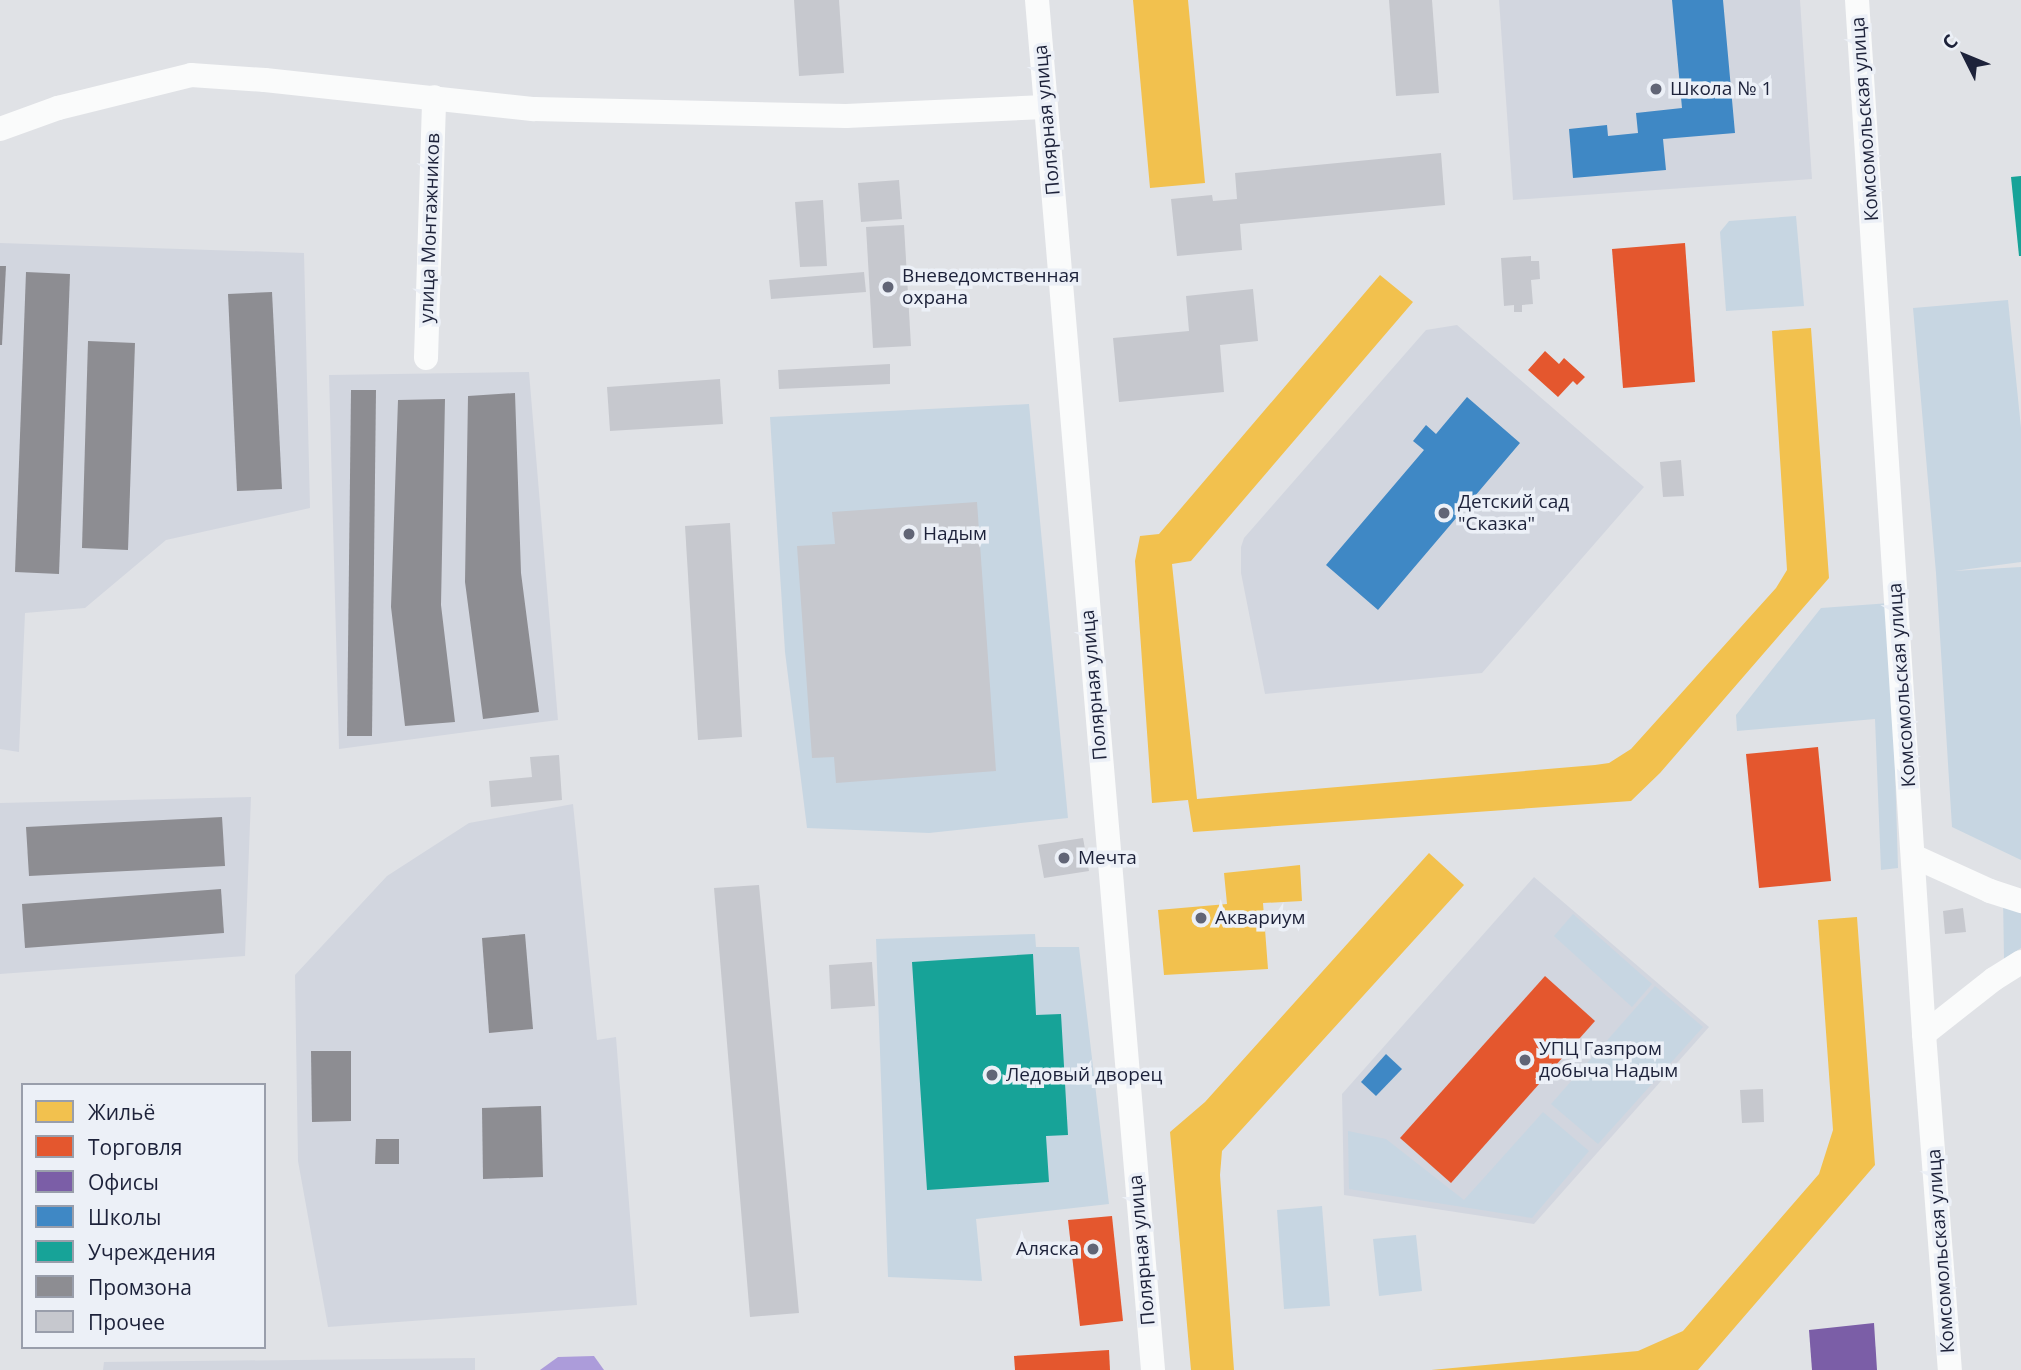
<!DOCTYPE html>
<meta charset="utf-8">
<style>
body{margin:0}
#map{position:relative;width:2021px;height:1370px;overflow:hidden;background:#e0e2e6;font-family:"Open Sans",sans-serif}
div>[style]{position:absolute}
.built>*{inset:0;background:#d2d6df}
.green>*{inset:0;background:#c7d6e2}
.water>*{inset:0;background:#ac9cda}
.homes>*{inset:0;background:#f2c14e}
.shops>*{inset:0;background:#e4572e}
.offices>*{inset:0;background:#7b5ea7}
.schools>*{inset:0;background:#3f88c5}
.public>*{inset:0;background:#17a398}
.industry>*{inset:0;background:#8d8d92}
.building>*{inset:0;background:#c6c8ce}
.minor>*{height:24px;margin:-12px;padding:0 12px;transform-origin:12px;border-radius:12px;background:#fafbfb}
.dots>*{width:19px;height:19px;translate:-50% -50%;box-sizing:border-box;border:4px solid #ecf0f7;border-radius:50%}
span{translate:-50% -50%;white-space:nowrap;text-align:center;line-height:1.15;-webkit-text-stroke:7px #ecf0f7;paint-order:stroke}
.poi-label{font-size:19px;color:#1d223a}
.left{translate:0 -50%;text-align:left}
.right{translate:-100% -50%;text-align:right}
.street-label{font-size:19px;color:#1d223a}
.legend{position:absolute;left:21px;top:1083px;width:245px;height:266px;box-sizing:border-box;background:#ecf0f7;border:2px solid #999eab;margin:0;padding:9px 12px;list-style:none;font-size:21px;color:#1d223a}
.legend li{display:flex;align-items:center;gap:14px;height:35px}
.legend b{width:35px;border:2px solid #999eab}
.north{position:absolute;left:1930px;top:21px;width:70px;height:70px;-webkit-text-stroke:5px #ecf0f7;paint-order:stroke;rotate:313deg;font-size:19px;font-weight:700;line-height:28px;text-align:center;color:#1d223a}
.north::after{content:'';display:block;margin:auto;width:24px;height:32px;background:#1d223a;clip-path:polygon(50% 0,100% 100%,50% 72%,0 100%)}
</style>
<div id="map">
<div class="built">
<div style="clip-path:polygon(1499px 0,1800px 0,1812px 179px,1513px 200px)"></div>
<div style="clip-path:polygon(0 243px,304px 253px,310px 508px,166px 540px,85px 608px,25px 613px,19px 752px,0 749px)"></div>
<div style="clip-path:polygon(1457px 325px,1644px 487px,1482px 673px,1265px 694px,1241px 573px,1241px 547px,1244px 538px,1426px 330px)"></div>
<div style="clip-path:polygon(529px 372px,558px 720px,339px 749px,329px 375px)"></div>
<div style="clip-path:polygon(251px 797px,245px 956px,0 974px,0 803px)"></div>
<div style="clip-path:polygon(573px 804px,597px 1040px,616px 1037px,637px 1305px,328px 1327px,298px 1161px,295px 975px,387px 876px,469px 823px)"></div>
<div style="clip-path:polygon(1534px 877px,1709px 1027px,1534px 1224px,1344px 1195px,1342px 1094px)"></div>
<div style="clip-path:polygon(475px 1358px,475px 1370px,103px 1370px,104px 1362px)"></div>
</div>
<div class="green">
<div style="clip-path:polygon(1796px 216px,1804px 306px,1726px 311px,1720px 232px,1729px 221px)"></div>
<div style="clip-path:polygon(2008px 300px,2021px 428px,2021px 562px,1954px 571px,2021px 567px,2021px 860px,1952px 827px,1936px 573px,1913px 308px)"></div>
<div style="clip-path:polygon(1029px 404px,1068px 818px,929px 833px,807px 828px,785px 652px,770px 417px)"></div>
<div style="clip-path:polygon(1890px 603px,1898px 868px,1881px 870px,1875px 719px,1737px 731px,1736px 715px,1821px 608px)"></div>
<div style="clip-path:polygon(2003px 898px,2021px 905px,2021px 948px,2004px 959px)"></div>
<div style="clip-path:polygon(1573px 914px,1652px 984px,1632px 1007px,1554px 936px)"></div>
<div style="clip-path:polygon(1035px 934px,1036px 947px,1079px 947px,1109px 1204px,976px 1219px,982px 1281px,888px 1277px,876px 939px)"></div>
<div style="clip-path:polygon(1655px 986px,1703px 1027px,1598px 1144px,1551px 1104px)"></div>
<div style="clip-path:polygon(1543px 1112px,1589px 1151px,1532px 1218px,1349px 1189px,1348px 1131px,1386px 1139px,1464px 1200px)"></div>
<div style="clip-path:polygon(1322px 1206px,1330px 1306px,1284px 1309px,1277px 1210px)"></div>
<div style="clip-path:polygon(1416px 1235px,1422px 1291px,1379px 1296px,1373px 1239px)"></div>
</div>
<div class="water">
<div style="clip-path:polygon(594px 1356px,604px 1370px,540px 1370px,558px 1357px)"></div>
</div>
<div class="homes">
<div style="clip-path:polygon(1133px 0,1188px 0,1205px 183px,1150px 188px)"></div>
<div style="clip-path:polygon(1380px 275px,1413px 302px,1191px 561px,1172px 564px,1197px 799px,1595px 765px,1609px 763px,1631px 749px,1776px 588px,1787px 570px,1772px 331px,1811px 328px,1829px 578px,1660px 773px,1631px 801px,1193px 832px,1188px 800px,1152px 803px,1135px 561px,1140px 536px,1159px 534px)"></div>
<div style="clip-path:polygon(1429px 853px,1464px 885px,1222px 1151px,1220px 1175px,1234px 1370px,1191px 1370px,1170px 1132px,1205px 1102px)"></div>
<div style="clip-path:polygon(1300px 865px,1302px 901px,1263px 903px,1268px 969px,1164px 975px,1158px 910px,1227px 904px,1224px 873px)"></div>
<div style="clip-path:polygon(1857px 917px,1875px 1165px,1698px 1370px,1431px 1370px,1638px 1351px,1683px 1331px,1819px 1174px,1833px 1130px,1818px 920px)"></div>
</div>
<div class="shops">
<div style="clip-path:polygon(1685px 243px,1695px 382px,1623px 388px,1612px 249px)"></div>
<div style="clip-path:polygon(1545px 351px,1559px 364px,1564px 358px,1585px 377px,1577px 385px,1573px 381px,1558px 397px,1528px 370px)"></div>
<div style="clip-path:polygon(1818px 747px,1831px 881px,1759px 888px,1746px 754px)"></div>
<div style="clip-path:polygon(1545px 976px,1595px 1021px,1451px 1183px,1400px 1138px)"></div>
<div style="clip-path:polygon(1112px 1216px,1123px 1321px,1080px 1326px,1068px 1220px)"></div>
<div style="clip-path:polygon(1109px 1350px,1110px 1370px,1015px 1370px,1014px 1356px)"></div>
</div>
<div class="offices">
<div style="clip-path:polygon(1874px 1323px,1877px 1370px,1812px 1370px,1809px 1330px)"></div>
</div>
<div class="schools">
<div style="clip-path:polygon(1672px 0,1723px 0,1735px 133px,1663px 139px,1666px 170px,1573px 178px,1569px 129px,1607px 125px,1608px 136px,1638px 133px,1636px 113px,1682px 108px)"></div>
<div style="clip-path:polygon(1467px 397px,1520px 443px,1378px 610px,1326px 565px,1424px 450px,1413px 441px,1426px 425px,1436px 434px)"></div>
<div style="clip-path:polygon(1386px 1054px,1402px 1069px,1376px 1096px,1361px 1082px)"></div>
</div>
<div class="public">
<div style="clip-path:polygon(2021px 176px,2021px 256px,2019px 256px,2011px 177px)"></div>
<div style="clip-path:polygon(1033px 954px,1036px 1015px,1061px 1014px,1068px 1135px,1046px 1136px,1049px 1182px,927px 1190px,912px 962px)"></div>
</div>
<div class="industry">
<div style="clip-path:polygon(0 266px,6px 266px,2px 345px,0 345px)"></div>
<div style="clip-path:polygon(26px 272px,70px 274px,59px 574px,15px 572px)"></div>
<div style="clip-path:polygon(272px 292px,282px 489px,237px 491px,228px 294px)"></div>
<div style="clip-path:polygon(88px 341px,135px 343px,128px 550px,82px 548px)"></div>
<div style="clip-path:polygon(351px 390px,376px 390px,372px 736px,347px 736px)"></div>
<div style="clip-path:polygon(515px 393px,521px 573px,539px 712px,483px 719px,465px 582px,468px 396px)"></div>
<div style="clip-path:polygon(445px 399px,441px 605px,455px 722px,405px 726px,391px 607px,398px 400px)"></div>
<div style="clip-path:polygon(222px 817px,225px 866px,29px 876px,26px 827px)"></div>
<div style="clip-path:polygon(221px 889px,224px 933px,25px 948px,22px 904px)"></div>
<div style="clip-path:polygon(525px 934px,533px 1029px,489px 1033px,482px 938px)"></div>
<div style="clip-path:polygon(311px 1051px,351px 1051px,351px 1121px,312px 1122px)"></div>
<div style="clip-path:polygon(541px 1106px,543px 1177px,483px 1179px,482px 1108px)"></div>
<div style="clip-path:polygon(376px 1139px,399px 1139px,399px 1164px,375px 1164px)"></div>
</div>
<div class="building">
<div style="clip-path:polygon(794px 0,839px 0,844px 73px,799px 76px)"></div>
<div style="clip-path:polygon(1389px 0,1432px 0,1439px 93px,1396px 96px)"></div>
<div style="clip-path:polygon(1441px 153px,1445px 205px,1240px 224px,1242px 250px,1177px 256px,1171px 199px,1212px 195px,1213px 201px,1237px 199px,1235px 173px)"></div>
<div style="clip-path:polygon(899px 180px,902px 219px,861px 222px,858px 183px)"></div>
<div style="clip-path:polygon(823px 200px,827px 266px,800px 267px,795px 202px)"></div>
<div style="clip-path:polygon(904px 225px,911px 346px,873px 348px,866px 227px)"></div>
<div style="clip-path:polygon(1531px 256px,1531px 261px,1539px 261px,1540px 279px,1531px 280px,1533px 304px,1522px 305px,1522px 312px,1514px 312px,1514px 305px,1504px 306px,1501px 258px)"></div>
<div style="clip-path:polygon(864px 272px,866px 292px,771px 299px,769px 280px)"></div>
<div style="clip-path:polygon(1253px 289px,1258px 341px,1220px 345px,1224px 392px,1119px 402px,1113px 338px,1189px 331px,1186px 296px)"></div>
<div style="clip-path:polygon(890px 364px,890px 384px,779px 389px,778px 370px)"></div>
<div style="clip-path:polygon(720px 379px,723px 424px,610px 431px,607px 387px)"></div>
<div style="clip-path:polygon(1681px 460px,1684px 496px,1663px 497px,1660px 462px)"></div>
<div style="clip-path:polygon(977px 502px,996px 771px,836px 783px,834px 757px,812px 758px,797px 546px,835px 544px,832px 512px)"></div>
<div style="clip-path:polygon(730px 523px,742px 737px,698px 740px,685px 526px)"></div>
<div style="clip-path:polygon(559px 755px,562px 800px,491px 807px,489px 781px,532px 777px,530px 757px)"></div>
<div style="clip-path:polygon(1083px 838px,1089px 871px,1044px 878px,1038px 845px)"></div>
<div style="clip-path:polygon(759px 885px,799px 1313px,750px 1317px,714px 888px)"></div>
<div style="clip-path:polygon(1963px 908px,1966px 932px,1945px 934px,1943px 911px)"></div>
<div style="clip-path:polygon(872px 962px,875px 1006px,831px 1009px,829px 965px)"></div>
<div style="clip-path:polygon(1763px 1089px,1764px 1122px,1742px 1123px,1740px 1090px)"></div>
</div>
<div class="minor">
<div style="left:1037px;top:0;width:1375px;rotate:85.16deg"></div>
<div style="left:1857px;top:0;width:1036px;rotate:86.29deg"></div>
<div style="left:1924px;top:1034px;width:337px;rotate:85.6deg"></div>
<div style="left:0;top:129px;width:62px;rotate:-19.9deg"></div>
<div style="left:58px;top:108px;width:137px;rotate:-13.9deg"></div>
<div style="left:191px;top:75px;width:74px;rotate:3.9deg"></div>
<div style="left:265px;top:80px;width:271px;rotate:6.2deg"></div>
<div style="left:534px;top:109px;width:312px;rotate:1.3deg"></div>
<div style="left:846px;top:116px;width:199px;rotate:-2.6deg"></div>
<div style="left:426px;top:358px;width:261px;rotate:-88.2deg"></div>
<div style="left:1913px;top:856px;width:85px;rotate:24.4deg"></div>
<div style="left:1990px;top:891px;width:33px;rotate:18deg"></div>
<div style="left:1924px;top:1034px;width:89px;rotate:-38.2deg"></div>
<div style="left:1994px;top:979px;width:32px;rotate:-32deg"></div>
</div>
<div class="dots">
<div style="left:1656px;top:89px;background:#616576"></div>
<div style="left:888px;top:287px;background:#616576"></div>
<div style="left:1444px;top:513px;background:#616576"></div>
<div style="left:909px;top:534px;background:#616576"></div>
<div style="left:1064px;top:858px;background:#616576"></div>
<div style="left:1201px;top:918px;background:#616576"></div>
<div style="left:1525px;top:1060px;background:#616576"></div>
<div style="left:992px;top:1075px;background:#616576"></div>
<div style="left:1093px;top:1249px;background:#616576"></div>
</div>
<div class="poi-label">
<span class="left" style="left:1670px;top:89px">Школа № 1</span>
<span class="left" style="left:902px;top:287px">Вневедомственная<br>охрана</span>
<span class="left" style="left:1458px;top:513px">Детский сад<br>"Сказка"</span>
<span class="left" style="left:923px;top:534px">Надым</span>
<span class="left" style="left:1078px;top:858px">Мечта</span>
<span class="left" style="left:1215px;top:918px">Аквариум</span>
<span class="left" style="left:1539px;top:1060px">УПЦ Газпром<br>добыча Надым</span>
<span class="left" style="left:1006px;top:1075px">Ледовый дворец</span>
<span class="right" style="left:1079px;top:1249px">Аляска</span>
</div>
<div class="street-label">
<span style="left:1865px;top:119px;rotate:-94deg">Комсомольская улица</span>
<span style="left:1047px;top:120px;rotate:-95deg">Полярная улица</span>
<span style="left:430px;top:228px;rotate:-88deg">улица Монтажников</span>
<span style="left:1094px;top:685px;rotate:-95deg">Полярная улица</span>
<span style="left:1902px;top:685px;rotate:-94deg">Комсомольская улица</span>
<span style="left:1142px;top:1250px;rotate:-95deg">Полярная улица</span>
<span style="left:1941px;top:1251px;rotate:-94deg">Комсомольская улица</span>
</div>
<ul class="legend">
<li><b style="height:19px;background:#f2c14e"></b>Жильё</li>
<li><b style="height:19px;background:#e4572e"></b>Торговля</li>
<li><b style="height:19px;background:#7b5ea7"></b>Офисы</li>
<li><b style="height:19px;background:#3f88c5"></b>Школы</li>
<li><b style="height:19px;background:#17a398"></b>Учреждения</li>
<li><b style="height:19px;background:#8d8d92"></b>Промзона</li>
<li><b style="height:19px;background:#c6c8ce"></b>Прочее</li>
</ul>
<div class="north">С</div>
</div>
